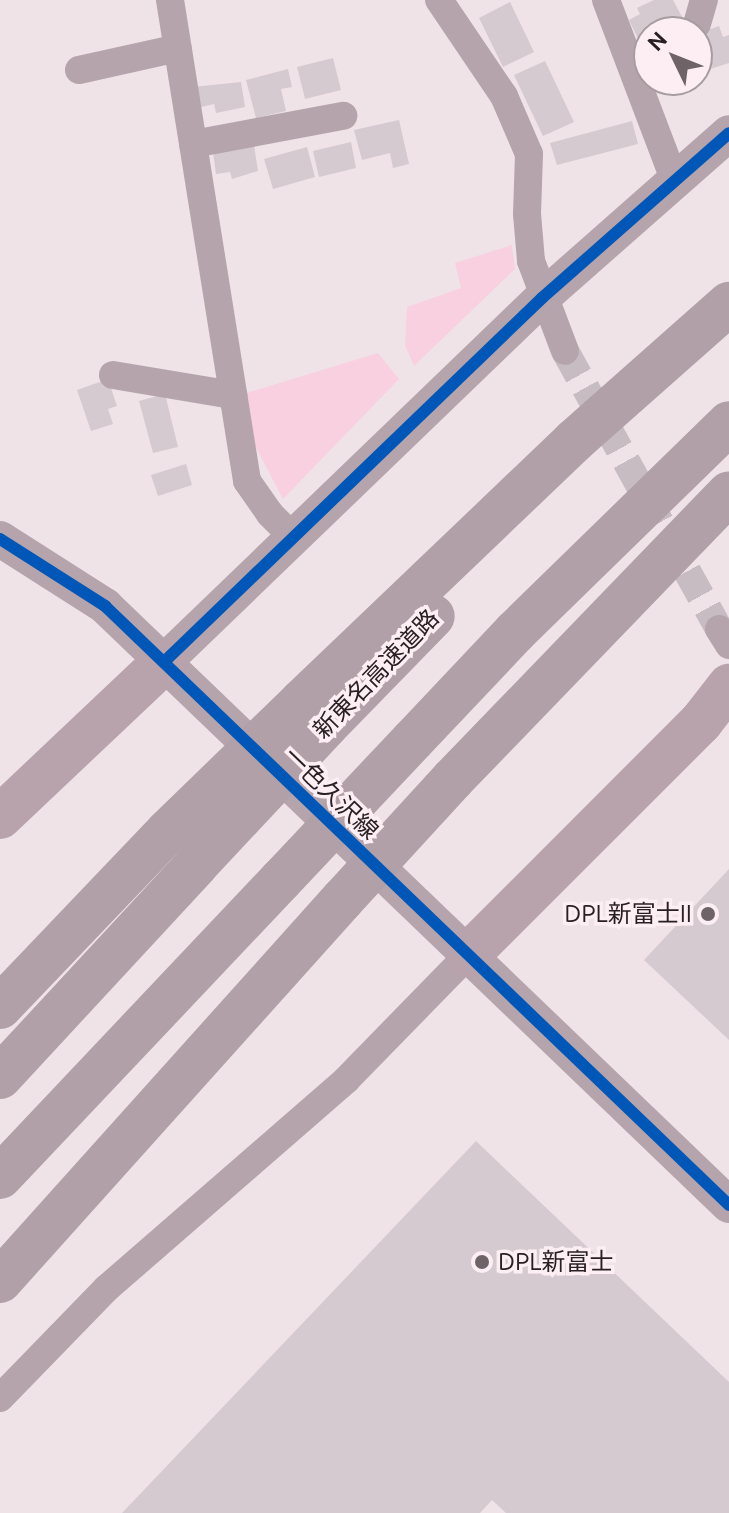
<!DOCTYPE html>
<meta charset="utf-8">
<style>
body{margin:0}
#map{position:relative;width:729px;height:1513px;overflow:hidden;background:#efe3e8;font-family:Ubuntu,"Noto Sans JP",sans-serif}
div>[style]{position:absolute}
.green>*{inset:0;background:#f8d0e0}
.building>*{inset:0;background:#d5cacf}
.minor-tunnel>*{height:28px;margin-top:-14px;transform-origin:0;background:repeating-linear-gradient(90deg,#c7bcc1 0 28px,transparent 0 42px)}
.minor>*{height:28px;margin:-14px;padding:0 14px;transform-origin:14px;border-radius:14px;background:#b6a4ac}
.tertiary>*{height:36px;margin:-18px;padding:0 18px;transform-origin:18px;border-radius:18px;background:#b6a4ac}
.primary>*{height:44px;margin:-22px;padding:0 22px;transform-origin:22px;border-radius:22px;background:#b8a2ac}
.motorway>*{height:44px;margin:-22px;padding:0 22px;transform-origin:22px;border-radius:22px;background:#b1a0a7}
.motorway-bridge>*{height:44px;margin:-22px;padding:0 22px;transform-origin:22px;border-radius:22px;background:#b1a0a7}
.cycleway>*{height:12px;margin:-6px;padding:0 6px;transform-origin:6px;border-radius:6px;background:#0057b8}
.dots>*{width:22px;height:22px;translate:-50% -50%;box-sizing:border-box;border:4px solid #fceef3;border-radius:50%}
span{translate:-50% -50%;white-space:nowrap;text-align:center;line-height:1.15;-webkit-text-stroke:7px #fceef3;paint-order:stroke}
.street-label{font-size:24px;color:#282023}
.poi-label{font-size:24px;color:#282023}
.right{translate:-100% -50%;text-align:right}
.left{translate:0 -50%;text-align:left}
.north{position:absolute;left:633px;top:16px;width:80px;height:80px;box-sizing:border-box;background:#fceef3;border:2px solid #a79ca0;border-radius:50%;rotate:313deg;font-size:22px;font-weight:700;line-height:32px;text-align:center;color:#282023}
.north::after{content:'';display:block;margin:auto;width:28px;height:36px;background:#6e6468;clip-path:polygon(50% 0,100% 100%,50% 72%,0 100%)}
</style>
<div id="map">
<div class="green">
<div style="clip-path:polygon(512px 245px,515px 269px,414px 366px,405px 345px,407px 307px,461px 288px,455px 263px)"></div>
<div style="clip-path:polygon(378px 353px,399px 379px,283px 499px,252px 440px,243px 394px)"></div>
</div>
<div class="building">
<div style="clip-path:polygon(654px 0,673px 0,688px 28px,681px 32px,649px 32px,649px 49px,644px 51px,629px 20px,640px 14px,637px 8px)"></div>
<div style="clip-path:polygon(510px 2px,534px 52px,503px 67px,479px 18px)"></div>
<div style="clip-path:polygon(719px 26px,723px 37px,729px 35px,729px 63px,707px 70px,697px 34px)"></div>
<div style="clip-path:polygon(333px 58px,341px 90px,305px 99px,297px 67px)"></div>
<div style="clip-path:polygon(545px 61px,574px 122px,543px 136px,514px 75px)"></div>
<div style="clip-path:polygon(288px 69px,292px 87px,281px 89px,286px 111px,256px 118px,246px 80px)"></div>
<div style="clip-path:polygon(241px 82px,245px 107px,216px 113px,214px 104px,197px 108px,193px 87px)"></div>
<div style="clip-path:polygon(399px 120px,409px 164px,393px 168px,390px 153px,362px 160px,354px 130px)"></div>
<div style="clip-path:polygon(632px 121px,638px 144px,557px 165px,550px 143px)"></div>
<div style="clip-path:polygon(351px 142px,356px 168px,319px 177px,313px 151px)"></div>
<div style="clip-path:polygon(254px 145px,258px 171px,232px 179px,230px 172px,216px 174px,213px 152px)"></div>
<div style="clip-path:polygon(307px 147px,315px 177px,273px 189px,264px 159px)"></div>
<div style="clip-path:polygon(108px 379px,117px 406px,108px 409px,113px 424px,91px 431px,77px 390px)"></div>
<div style="clip-path:polygon(165px 394px,178px 447px,153px 453px,139px 401px)"></div>
<div style="clip-path:polygon(186px 464px,192px 485px,158px 496px,151px 475px)"></div>
<div style="clip-path:polygon(729px 869px,729px 1040px,644px 960px)"></div>
<div style="clip-path:polygon(476px 1141px,729px 1382px,729px 1513px,506px 1513px,492px 1500px,480px 1513px,122px 1513px)"></div>
</div>
<div class="minor-tunnel">
<div style="left:565px;top:351px;width:318px;rotate:61deg"></div>
</div>
<div class="minor">
<div style="left:170px;top:0;width:487px;rotate:80.9deg"></div>
<div style="left:247px;top:481px;width:40px;rotate:55.1deg"></div>
<div style="left:270px;top:514px;width:35px;rotate:45deg"></div>
<div style="left:439px;top:0;width:116px;rotate:55.9deg"></div>
<div style="left:504px;top:96px;width:63px;rotate:66.7deg"></div>
<div style="left:529px;top:154px;width:60px;rotate:91.9deg"></div>
<div style="left:527px;top:214px;width:47px;rotate:85.1deg"></div>
<div style="left:531px;top:261px;width:96px;rotate:69.3deg"></div>
<div style="left:606px;top:0;width:191px;rotate:69.2deg"></div>
<div style="left:697px;top:24px;width:25px;rotate:-74deg"></div>
<div style="left:79px;top:70px;width:101px;rotate:-12.5deg"></div>
<div style="left:193px;top:144px;width:153px;rotate:-10.6deg"></div>
<div style="left:113px;top:375px;width:122px;rotate:9.5deg"></div>
<div style="left:719px;top:629px;width:19px;rotate:58deg"></div>
<div style="left:0;top:1398px;width:153px;rotate:-45.8deg"></div>
<div style="left:107px;top:1288px;width:317px;rotate:-41deg"></div>
<div style="left:346px;top:1080px;width:175px;rotate:-45.7deg"></div>
</div>
<div class="tertiary">
<div style="left:0;top:539px;width:125px;rotate:32.5deg"></div>
<div style="left:105px;top:606px;width:865px;rotate:43.83deg"></div>
<div style="left:164px;top:662px;width:525px;rotate:-43.92deg"></div>
<div style="left:542px;top:298px;width:249px;rotate:-41.4deg"></div>
</div>
<div class="primary">
<div style="left:0;top:817px;width:226px;rotate:-43.4deg"></div>
<div style="left:468px;top:955px;width:330px;rotate:-45deg"></div>
<div style="left:701px;top:722px;width:46px;rotate:-52.1deg"></div>
</div>
<div class="motorway">
<div style="left:301px;top:702px;width:378px;rotate:-43.7deg"></div>
<div style="left:574px;top:441px;width:207px;rotate:-41.5deg"></div>
<div style="left:326px;top:726px;width:153px;rotate:-45.8deg"></div>
<div style="left:413px;top:740px;width:149px;rotate:-46.6deg"></div>
<div style="left:515px;top:632px;width:299px;rotate:-44.3deg"></div>
<div style="left:453px;top:779px;width:397px;rotate:-46deg"></div>
<div style="left:0;top:1007px;width:243px;rotate:-46.3deg"></div>
<div style="left:0;top:1077px;width:289px;rotate:-47.2deg"></div>
<div style="left:0;top:1177px;width:409px;rotate:-46.6deg"></div>
<div style="left:0;top:1281px;width:513px;rotate:-48.08deg"></div>
</div>
<div class="motorway-bridge">
<div style="left:168px;top:831px;width:185px;rotate:-44.1deg"></div>
<div style="left:196px;top:865px;width:190px;rotate:-46.9deg"></div>
<div style="left:281px;top:880px;width:192px;rotate:-46.7deg"></div>
<div style="left:343px;top:899px;width:163px;rotate:-47.5deg"></div>
</div>
<div class="cycleway">
<div style="left:0;top:539px;width:125px;rotate:32.5deg"></div>
<div style="left:105px;top:606px;width:865px;rotate:43.83deg"></div>
<div style="left:164px;top:662px;width:525px;rotate:-43.92deg"></div>
<div style="left:542px;top:298px;width:249px;rotate:-41.4deg"></div>
</div>
<div class="dots">
<div style="left:708px;top:914px;background:#6e6468"></div>
<div style="left:482px;top:1262px;background:#6e6468"></div>
</div>
<div class="street-label">
<span style="left:376px;top:674px;rotate:-46deg">新東名高速道路</span>
<span style="left:331px;top:793px;rotate:44deg">一色久沢線</span>
</div>
<div class="poi-label">
<span class="right" style="left:692px;top:914px">DPL新富士II</span>
<span class="left" style="left:498px;top:1262px">DPL新富士</span>
</div>
<div class="north">N</div>
</div>
